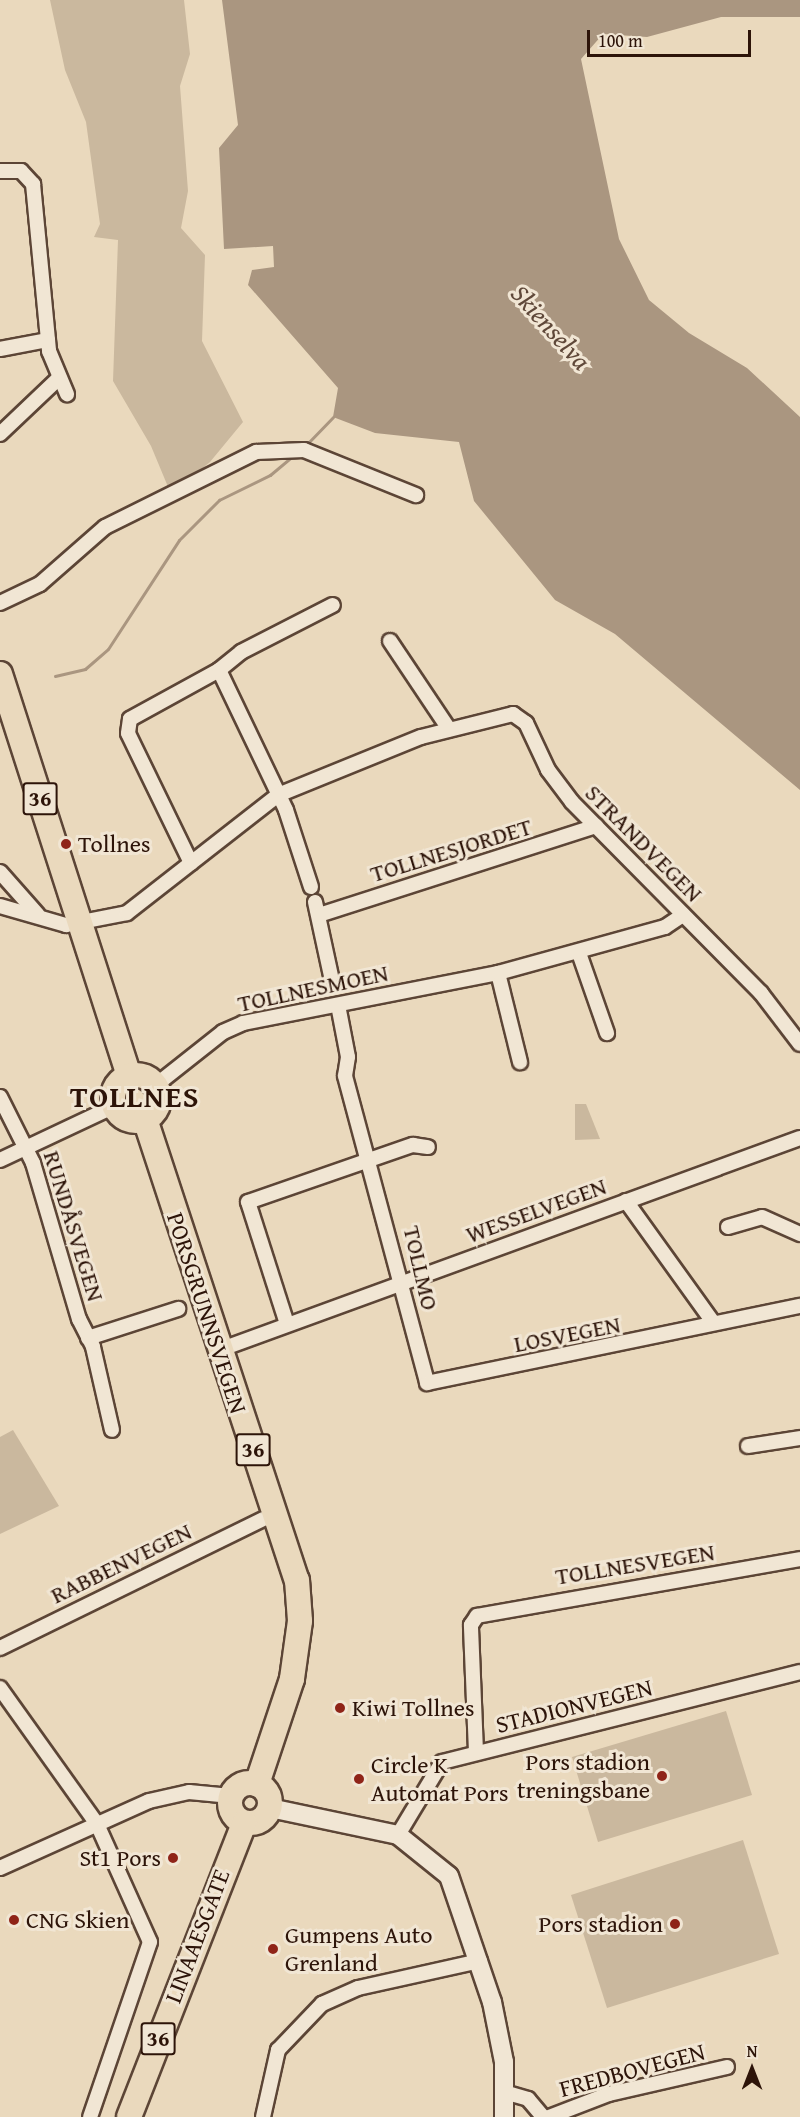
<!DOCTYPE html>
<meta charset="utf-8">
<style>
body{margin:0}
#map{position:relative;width:800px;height:2117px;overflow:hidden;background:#ead9bd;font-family:"Gentium Book Plus",serif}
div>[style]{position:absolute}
.green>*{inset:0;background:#cab89e}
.water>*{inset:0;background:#aa9680}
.stream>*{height:3px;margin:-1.5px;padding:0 1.5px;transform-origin:1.5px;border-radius:1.5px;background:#aa9680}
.roads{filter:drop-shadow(2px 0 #5c4536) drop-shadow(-2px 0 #5c4536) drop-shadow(0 2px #5c4536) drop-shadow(0 -2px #5c4536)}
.street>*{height:14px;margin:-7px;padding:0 7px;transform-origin:7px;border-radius:7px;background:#f1e6d4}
.secondary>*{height:18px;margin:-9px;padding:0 9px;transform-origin:9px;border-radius:9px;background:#f1e6d4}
.highway>*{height:24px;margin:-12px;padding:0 12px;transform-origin:12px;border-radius:12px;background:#ead9bd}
.highway>.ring{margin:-12px;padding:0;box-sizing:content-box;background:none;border:24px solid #ead9bd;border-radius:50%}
.dots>*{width:16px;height:16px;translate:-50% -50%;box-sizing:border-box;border:3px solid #f1e6d4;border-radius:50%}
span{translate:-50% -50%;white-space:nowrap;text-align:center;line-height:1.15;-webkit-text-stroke:6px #f1e6d4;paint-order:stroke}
.shield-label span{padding:2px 4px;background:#f1e6d4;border:2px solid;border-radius:4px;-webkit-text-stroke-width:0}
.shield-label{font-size:22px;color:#2d1409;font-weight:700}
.street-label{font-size:24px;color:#2d1409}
.poi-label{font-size:24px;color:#2d1409}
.left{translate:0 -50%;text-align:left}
.right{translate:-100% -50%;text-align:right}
.water-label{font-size:26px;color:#5f4839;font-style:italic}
.district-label{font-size:30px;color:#2d1409;font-weight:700;letter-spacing:1.5px}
.north{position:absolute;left:722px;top:2039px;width:60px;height:60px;-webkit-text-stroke:4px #f1e6d4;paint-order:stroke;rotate:0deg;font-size:16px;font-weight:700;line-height:24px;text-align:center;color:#2d1409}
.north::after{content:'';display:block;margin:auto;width:21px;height:27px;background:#2d1409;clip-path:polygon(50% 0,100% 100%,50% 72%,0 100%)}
.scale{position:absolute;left:587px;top:30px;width:164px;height:27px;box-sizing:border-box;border:3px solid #2d1409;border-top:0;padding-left:8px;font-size:18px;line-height:21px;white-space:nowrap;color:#2d1409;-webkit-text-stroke:4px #f1e6d4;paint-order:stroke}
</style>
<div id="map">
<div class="green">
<div style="clip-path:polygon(50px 0,184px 0,190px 54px,180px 86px,188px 191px,181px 228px,205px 255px,202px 341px,243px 422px,210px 462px,171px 494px,151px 446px,113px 381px,118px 240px,94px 237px,100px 224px,86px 122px,65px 70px)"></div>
<div style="clip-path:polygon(575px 1104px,586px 1104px,600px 1139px,575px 1140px)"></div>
<div style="clip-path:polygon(13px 1430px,59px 1506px,0 1534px,0 1437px)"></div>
<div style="clip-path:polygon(726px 1711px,752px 1795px,598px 1842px,572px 1757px)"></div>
<div style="clip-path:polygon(743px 1840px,779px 1954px,607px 2008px,571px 1895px)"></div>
</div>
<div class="water">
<div style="clip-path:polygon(222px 0,800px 0,800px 17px,721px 17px,647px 37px,603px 34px,581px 59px,619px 239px,649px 300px,689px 333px,747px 368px,800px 417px,800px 790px,615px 634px,555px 600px,474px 501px,459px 442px,375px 433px,333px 417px,338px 388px,248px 285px,252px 270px,274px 267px,273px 246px,224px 249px,219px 148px,238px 125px)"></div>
</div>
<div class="stream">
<div style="left:306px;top:445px;width:39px;rotate:-46deg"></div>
<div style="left:55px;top:676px;width:31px;rotate:-13deg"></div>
<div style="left:85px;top:669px;width:30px;rotate:-41deg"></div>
<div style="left:108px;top:649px;width:130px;rotate:-56.9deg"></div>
<div style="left:179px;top:540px;width:57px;rotate:-45deg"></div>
<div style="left:219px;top:500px;width:57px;rotate:-26.1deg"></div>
<div style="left:270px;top:475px;width:31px;rotate:-40deg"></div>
</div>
<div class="roads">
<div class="street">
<div style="left:0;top:171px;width:21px"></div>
<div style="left:21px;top:171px;width:18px;rotate:47deg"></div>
<div style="left:33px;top:184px;width:168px;rotate:84.5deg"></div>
<div style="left:49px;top:351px;width:47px;rotate:67.3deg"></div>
<div style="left:0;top:349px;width:49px;rotate:-10.6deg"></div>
<div style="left:0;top:434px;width:80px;rotate:-43.5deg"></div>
<div style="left:0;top:603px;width:44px;rotate:-25.4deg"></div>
<div style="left:40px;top:584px;width:86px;rotate:-41.2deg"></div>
<div style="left:105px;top:527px;width:169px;rotate:-26.4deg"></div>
<div style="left:256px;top:452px;width:48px;rotate:-2.4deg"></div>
<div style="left:304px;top:450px;width:121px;rotate:21.9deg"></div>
<div style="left:390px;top:641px;width:106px;rotate:56.2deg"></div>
<div style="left:219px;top:670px;width:155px;rotate:64.4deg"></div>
<div style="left:286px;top:810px;width:81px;rotate:72deg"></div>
<div style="left:191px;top:863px;width:144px;rotate:-115.9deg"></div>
<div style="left:128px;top:733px;width:14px;rotate:-82deg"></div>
<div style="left:130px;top:719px;width:102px;rotate:-28.8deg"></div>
<div style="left:219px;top:670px;width:28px;rotate:-39deg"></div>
<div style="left:241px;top:652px;width:103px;rotate:-27.1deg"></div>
<div style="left:0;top:872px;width:57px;rotate:48.5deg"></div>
<div style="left:315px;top:902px;width:76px;rotate:77.8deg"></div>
<div style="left:0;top:906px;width:69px;rotate:16.1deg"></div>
<div style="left:66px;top:925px;width:62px;rotate:-11.1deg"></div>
<div style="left:127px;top:913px;width:192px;rotate:-38deg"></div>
<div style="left:278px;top:795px;width:154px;rotate:-22.1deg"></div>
<div style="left:421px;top:737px;width:95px;rotate:-14deg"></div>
<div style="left:513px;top:714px;width:16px;rotate:35deg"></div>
<div style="left:526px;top:723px;width:52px;rotate:64.9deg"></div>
<div style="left:548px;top:770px;width:40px;rotate:53deg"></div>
<div style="left:572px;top:802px;width:269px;rotate:45.3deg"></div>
<div style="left:761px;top:993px;width:64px;rotate:52.6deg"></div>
<div style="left:319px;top:915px;width:291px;rotate:-17.8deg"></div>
<div style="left:579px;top:953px;width:85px;rotate:70.7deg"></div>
<div style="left:498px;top:973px;width:92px;rotate:76.1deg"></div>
<div style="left:338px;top:1005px;width:53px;rotate:79.1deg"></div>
<div style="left:348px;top:1057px;width:19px;rotate:99deg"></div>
<div style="left:345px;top:1076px;width:318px;rotate:75deg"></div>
<div style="left:427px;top:1383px;width:381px;rotate:-11.7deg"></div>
<div style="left:156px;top:1085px;width:85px;rotate:-38.3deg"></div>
<div style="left:223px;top:1032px;width:22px;rotate:-24deg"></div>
<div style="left:243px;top:1023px;width:260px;rotate:-11.1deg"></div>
<div style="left:498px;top:973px;width:173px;rotate:-15.4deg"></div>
<div style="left:665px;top:927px;width:22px;rotate:-34deg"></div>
<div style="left:0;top:1097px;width:74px;rotate:63.4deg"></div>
<div style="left:33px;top:1163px;width:163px;rotate:73.6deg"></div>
<div style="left:79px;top:1319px;width:31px;rotate:63deg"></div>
<div style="left:93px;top:1347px;width:85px;rotate:77.1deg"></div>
<div style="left:0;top:1160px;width:127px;rotate:-25.2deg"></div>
<div style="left:626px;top:1201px;width:149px;rotate:54.3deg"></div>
<div style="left:728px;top:1227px;width:35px;rotate:-16deg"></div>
<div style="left:762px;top:1217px;width:42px;rotate:24.1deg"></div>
<div style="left:287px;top:1324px;width:128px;rotate:-107.7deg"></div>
<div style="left:248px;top:1202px;width:175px;rotate:-19.1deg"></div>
<div style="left:413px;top:1145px;width:15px;rotate:8deg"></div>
<div style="left:88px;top:1338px;width:95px;rotate:-17.9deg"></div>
<div style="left:219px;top:1350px;width:618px;rotate:-20.05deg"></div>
<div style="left:748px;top:1446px;width:53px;rotate:-8.7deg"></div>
<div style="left:0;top:1648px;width:293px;rotate:-26.1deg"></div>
<div style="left:0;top:1688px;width:167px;rotate:54.5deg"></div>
<div style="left:97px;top:1824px;width:129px;rotate:65.8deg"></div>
<div style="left:150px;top:1942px;width:185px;rotate:108.9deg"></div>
<div style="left:476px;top:1752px;width:127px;rotate:-92.3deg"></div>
<div style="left:471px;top:1625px;width:11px;rotate:-56deg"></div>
<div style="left:477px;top:1616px;width:328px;rotate:-10deg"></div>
<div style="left:398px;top:1835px;width:85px;rotate:-58.9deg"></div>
<div style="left:442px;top:1762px;width:369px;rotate:-14.1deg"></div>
<div style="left:0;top:1868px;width:163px;rotate:-24.2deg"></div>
<div style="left:149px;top:1801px;width:41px;rotate:-12.7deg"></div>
<div style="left:189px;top:1792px;width:42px;rotate:5.4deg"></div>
<div style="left:504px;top:2092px;width:25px;rotate:16deg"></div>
<div style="left:528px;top:2099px;width:23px;rotate:50deg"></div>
<div style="left:263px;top:2117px;width:69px;rotate:-77.4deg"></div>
<div style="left:278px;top:2050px;width:64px;rotate:-46.3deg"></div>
<div style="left:322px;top:2004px;width:39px;rotate:-24deg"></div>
<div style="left:358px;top:1988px;width:125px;rotate:-12.5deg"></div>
<div style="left:549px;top:2117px;width:64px;rotate:-21deg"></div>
<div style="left:609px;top:2094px;width:121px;rotate:-12.9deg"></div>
</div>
<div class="secondary">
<div style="left:270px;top:1808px;width:131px;rotate:11.9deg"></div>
<div style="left:398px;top:1835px;width:65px;rotate:38.8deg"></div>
<div style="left:449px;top:1876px;width:133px;rotate:71.2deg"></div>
<div style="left:492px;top:2002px;width:61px;rotate:78.7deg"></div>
<div style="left:504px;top:2062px;width:55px;rotate:90deg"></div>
</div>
<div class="highway">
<div style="left:0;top:674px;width:422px;rotate:72.2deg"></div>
<div class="ring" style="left:113px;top:1075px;width:22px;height:22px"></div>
<div style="left:145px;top:1119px;width:485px;rotate:71.8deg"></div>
<div style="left:297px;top:1580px;width:41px;rotate:85.8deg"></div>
<div style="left:300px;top:1621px;width:59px;rotate:97.9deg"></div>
<div style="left:292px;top:1679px;width:111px;rotate:108.4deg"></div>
<div class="ring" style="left:230px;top:1783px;width:16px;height:16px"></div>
<div style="left:129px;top:2117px;width:316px;rotate:-68.6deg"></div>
</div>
</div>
<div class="dots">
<div style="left:66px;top:844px;background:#8f2418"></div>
<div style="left:340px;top:1708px;background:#8f2418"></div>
<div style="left:662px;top:1776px;background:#8f2418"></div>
<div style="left:359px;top:1779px;background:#8f2418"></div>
<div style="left:173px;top:1858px;background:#8f2418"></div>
<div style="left:14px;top:1920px;background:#8f2418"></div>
<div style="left:675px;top:1924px;background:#8f2418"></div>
<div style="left:273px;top:1949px;background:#8f2418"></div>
</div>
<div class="shield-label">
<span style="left:40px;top:799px">36</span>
<span style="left:253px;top:1450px">36</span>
<span style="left:158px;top:2039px">36</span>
</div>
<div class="street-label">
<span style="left:644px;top:843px;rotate:45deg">STRANDVEGEN</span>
<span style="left:451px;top:850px;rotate:-17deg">TOLLNESJORDET</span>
<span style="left:313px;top:988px;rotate:-12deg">TOLLNESMOEN</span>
<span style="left:536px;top:1210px;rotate:-20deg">WESSELVEGEN</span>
<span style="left:74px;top:1226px;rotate:73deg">RUNDÅSVEGEN</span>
<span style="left:421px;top:1268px;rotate:77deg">TOLLMO</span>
<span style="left:207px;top:1313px;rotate:72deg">PORSGRUNNSVEGEN</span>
<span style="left:567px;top:1334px;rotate:-11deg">LOSVEGEN</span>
<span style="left:121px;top:1563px;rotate:-26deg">RABBENVEGEN</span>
<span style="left:635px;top:1564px;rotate:-9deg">TOLLNESVEGEN</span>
<span style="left:574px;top:1706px;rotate:-14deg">STADIONVEGEN</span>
<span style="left:197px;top:1936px;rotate:-69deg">LINAAESGATE</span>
<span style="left:632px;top:2070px;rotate:-15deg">FREDBOVEGEN</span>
</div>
<div class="poi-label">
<span class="left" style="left:78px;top:844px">Tollnes</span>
<span class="left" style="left:352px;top:1708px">Kiwi Tollnes</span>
<span class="right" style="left:650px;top:1776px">Pors stadion<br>treningsbane</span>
<span class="left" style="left:371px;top:1779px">Circle K<br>Automat Pors</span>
<span class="right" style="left:161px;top:1858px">St1 Pors</span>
<span class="left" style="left:26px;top:1920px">CNG Skien</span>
<span class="right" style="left:663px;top:1924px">Pors stadion</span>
<span class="left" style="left:285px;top:1949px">Gumpens Auto<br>Grenland</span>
</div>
<div class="water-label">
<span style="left:551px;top:327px;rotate:48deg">Skienselva</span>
</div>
<div class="district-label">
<span style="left:135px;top:1096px">TOLLNES</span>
</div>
<div class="north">N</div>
<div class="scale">100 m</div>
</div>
